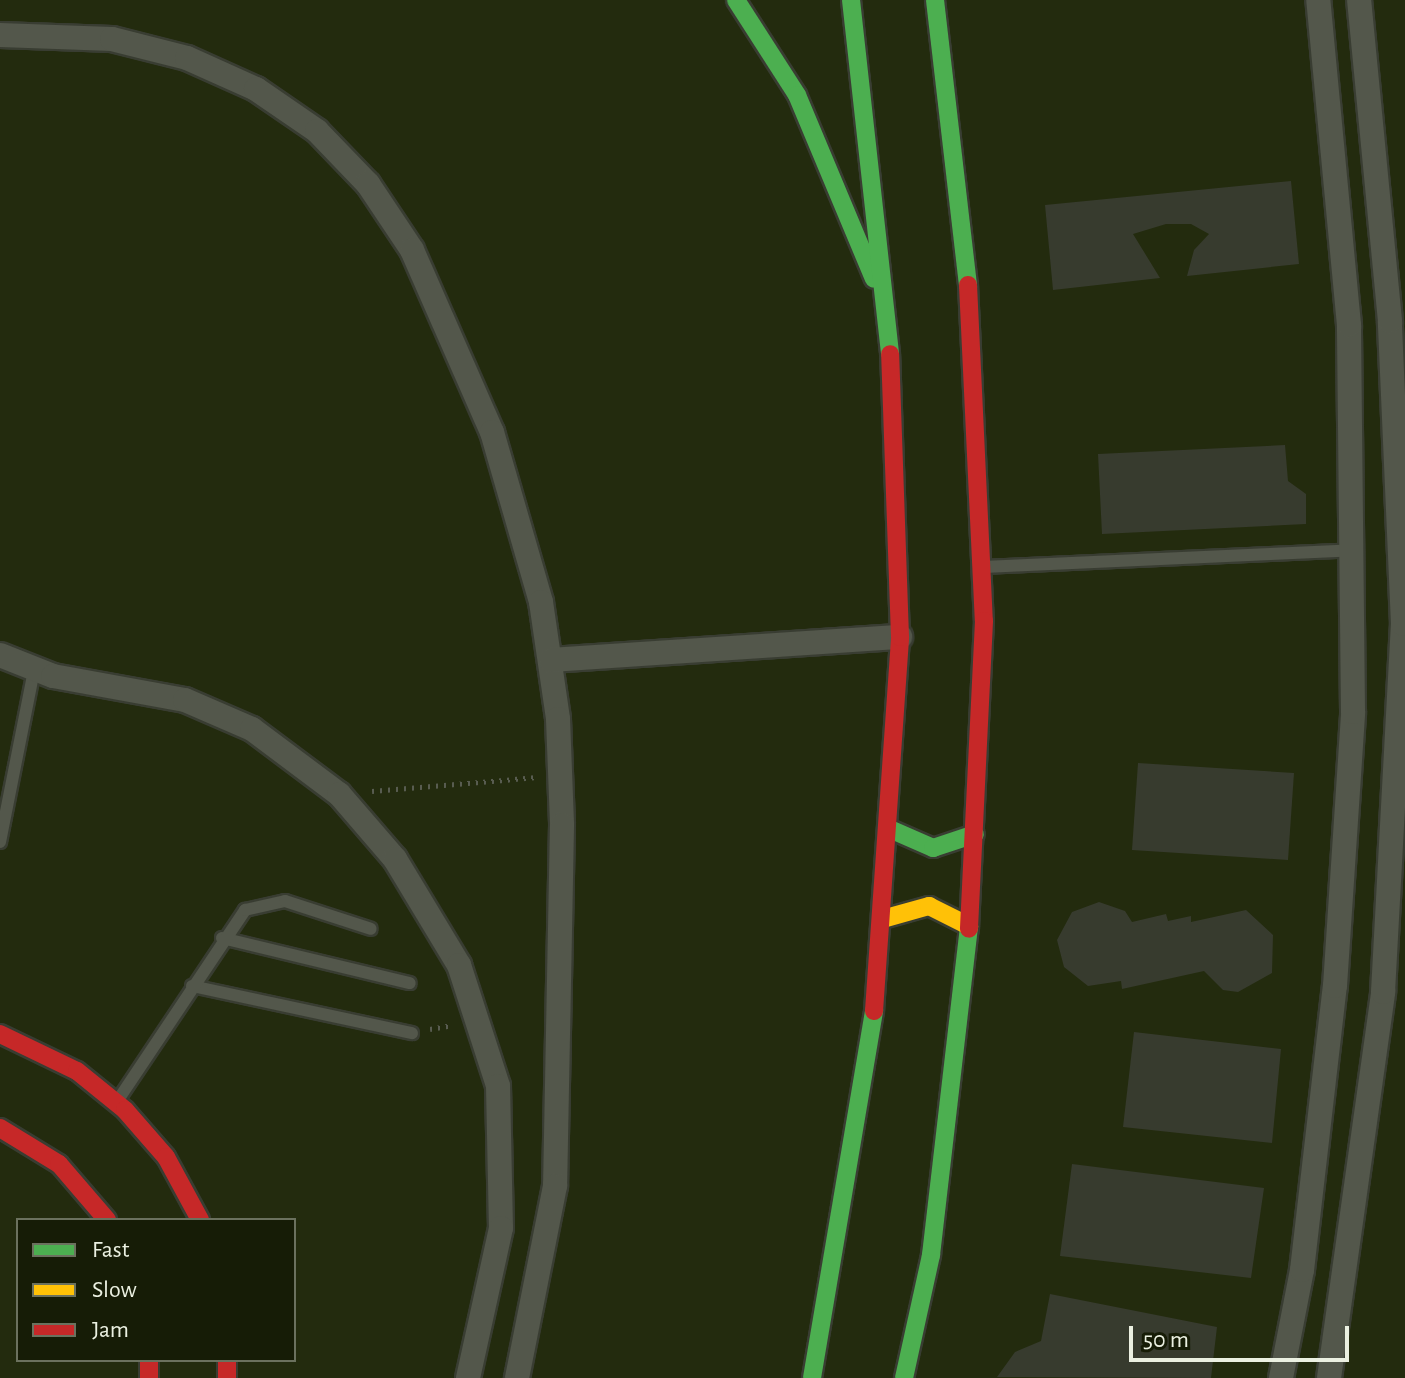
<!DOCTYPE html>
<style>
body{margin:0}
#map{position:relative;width:1405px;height:1378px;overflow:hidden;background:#1d2114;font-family:"Alegreya Sans",sans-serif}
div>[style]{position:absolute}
.built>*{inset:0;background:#232b0e}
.building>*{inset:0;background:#373b2e}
.path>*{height:5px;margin-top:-2.5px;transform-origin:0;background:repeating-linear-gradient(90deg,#585c50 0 2px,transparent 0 8px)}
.roads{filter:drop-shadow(2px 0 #393d32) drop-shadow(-2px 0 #393d32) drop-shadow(0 2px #393d32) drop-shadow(0 -2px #393d32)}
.lane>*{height:12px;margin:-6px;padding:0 6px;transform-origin:6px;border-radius:6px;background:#53574b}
.street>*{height:24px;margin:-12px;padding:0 12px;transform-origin:12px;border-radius:12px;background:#53574b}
.fast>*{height:18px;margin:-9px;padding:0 9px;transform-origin:9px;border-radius:9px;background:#4caf50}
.slow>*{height:18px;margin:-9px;padding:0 9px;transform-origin:9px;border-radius:9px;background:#ffc107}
.jam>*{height:18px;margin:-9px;padding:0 9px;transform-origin:9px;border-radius:9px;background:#c62828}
span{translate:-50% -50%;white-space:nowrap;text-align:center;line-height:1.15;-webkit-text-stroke:6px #161c06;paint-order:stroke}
.legend{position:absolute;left:16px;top:1218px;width:280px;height:144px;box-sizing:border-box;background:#161c06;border:2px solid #6b715e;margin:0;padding:10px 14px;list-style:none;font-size:24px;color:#ebf0e1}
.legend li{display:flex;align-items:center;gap:16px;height:40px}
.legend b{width:40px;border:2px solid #6b715e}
.scale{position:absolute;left:1129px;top:1326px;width:220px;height:36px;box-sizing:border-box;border:4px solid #ebf0e1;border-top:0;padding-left:10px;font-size:24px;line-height:28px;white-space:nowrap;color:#ebf0e1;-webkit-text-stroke:6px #161c06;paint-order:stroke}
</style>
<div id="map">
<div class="built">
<div style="clip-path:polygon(evenodd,0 0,1405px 0,1405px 1378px,0 1378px,0 0,18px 1220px,294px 1220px,294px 1360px,18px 1360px,18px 1220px)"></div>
</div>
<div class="building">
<div style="clip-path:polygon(1291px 181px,1299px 264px,1187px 276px,1194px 250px,1209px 234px,1191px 224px,1166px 224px,1133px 234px,1160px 278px,1053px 290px,1045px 205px)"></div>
<div style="clip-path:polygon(1285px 445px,1288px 481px,1306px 494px,1306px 524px,1102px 534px,1098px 454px)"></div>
<div style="clip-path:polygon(1138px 763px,1294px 773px,1288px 860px,1132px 850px)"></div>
<div style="clip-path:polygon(1099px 902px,1125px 911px,1132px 922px,1166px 914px,1168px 921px,1191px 916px,1191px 922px,1246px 910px,1273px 935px,1272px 973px,1238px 992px,1223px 990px,1204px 971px,1122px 989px,1121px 981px,1088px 986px,1064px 967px,1057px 940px,1072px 912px)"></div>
<div style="clip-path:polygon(1134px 1032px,1281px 1049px,1272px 1143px,1123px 1127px)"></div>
<div style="clip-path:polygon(1072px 1164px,1264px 1188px,1251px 1278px,1060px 1256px)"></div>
<div style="clip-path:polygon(1050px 1294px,1217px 1327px,1211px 1378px,997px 1377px,1015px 1352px,1041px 1341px)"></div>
</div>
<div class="path">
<div style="left:372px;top:791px;width:166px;rotate:-4.8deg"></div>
<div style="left:430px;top:1029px;width:22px;rotate:-10deg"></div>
</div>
<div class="roads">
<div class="lane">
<div style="left:984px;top:567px;width:369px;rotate:-2.6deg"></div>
<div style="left:0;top:842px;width:175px;rotate:-78.8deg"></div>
<div style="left:222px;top:938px;width:193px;rotate:13.5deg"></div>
<div style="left:192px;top:986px;width:225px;rotate:12.1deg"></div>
<div style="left:118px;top:1100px;width:229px;rotate:-56.2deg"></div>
<div style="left:245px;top:910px;width:41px;rotate:-12.7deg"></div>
<div style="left:285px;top:901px;width:90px;rotate:18deg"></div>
</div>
<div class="street">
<div style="left:0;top:35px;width:112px;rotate:2deg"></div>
<div style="left:112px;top:39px;width:77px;rotate:14.2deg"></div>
<div style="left:187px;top:58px;width:76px;rotate:24.2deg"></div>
<div style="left:256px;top:89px;width:74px;rotate:34.5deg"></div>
<div style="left:317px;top:131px;width:74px;rotate:46.1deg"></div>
<div style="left:368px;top:184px;width:79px;rotate:56.3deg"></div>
<div style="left:412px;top:250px;width:199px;rotate:66.3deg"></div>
<div style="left:492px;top:432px;width:177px;rotate:73.9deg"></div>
<div style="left:541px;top:602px;width:118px;rotate:81.7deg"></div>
<div style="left:558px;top:719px;width:106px;rotate:87.8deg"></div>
<div style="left:562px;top:825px;width:361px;rotate:91.1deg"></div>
<div style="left:555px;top:1186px;width:196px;rotate:101.2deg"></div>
<div style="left:0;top:655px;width:57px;rotate:21.6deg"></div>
<div style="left:53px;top:676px;width:134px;rotate:10.3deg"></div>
<div style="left:185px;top:700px;width:73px;rotate:23.4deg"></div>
<div style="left:252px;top:729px;width:109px;rotate:36.8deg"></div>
<div style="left:339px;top:794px;width:86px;rotate:49.3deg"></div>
<div style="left:395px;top:859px;width:124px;rotate:58.9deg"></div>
<div style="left:459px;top:965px;width:127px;rotate:72.1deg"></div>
<div style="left:498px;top:1086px;width:142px;rotate:88.8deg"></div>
<div style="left:501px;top:1228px;width:154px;rotate:102.4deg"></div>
<div style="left:551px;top:660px;width:350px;rotate:-3.8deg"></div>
<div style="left:1281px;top:1378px;width:110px;rotate:-79deg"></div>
<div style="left:1302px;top:1270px;width:286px;rotate:-83.4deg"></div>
<div style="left:1335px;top:986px;width:275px;rotate:-86.2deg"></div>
<div style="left:1353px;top:712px;width:387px;rotate:-90.6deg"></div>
<div style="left:1349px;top:325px;width:326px;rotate:-95.4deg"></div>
<div style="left:1329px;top:1378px;width:390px;rotate:-82deg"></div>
<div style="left:1383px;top:992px;width:369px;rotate:-86.9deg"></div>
<div style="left:1403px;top:624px;width:303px;rotate:-92.5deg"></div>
<div style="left:1390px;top:321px;width:322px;rotate:-95.5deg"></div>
</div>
<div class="fast">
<div style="left:736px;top:0;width:113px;rotate:57.3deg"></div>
<div style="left:797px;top:95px;width:199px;rotate:67.3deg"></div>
<div style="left:851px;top:0;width:356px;rotate:83.7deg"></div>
<div style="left:935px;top:0;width:287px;rotate:83.4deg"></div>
<div style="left:892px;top:830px;width:45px;rotate:23.7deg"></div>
<div style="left:933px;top:848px;width:44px;rotate:-18.4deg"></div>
<div style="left:812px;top:1378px;width:372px;rotate:-80.4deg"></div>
<div style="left:904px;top:1378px;width:126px;rotate:-77.6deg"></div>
<div style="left:931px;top:1255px;width:328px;rotate:-83.4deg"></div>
</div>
<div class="slow">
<div style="left:886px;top:918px;width:45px;rotate:-15.6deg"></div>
<div style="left:929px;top:906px;width:45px;rotate:26.6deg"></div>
</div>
<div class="jam">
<div style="left:968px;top:285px;width:336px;rotate:87.3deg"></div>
<div style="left:984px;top:621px;width:308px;rotate:92.8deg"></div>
<div style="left:874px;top:1011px;width:375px;rotate:-86deg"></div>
<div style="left:900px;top:637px;width:283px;rotate:-92deg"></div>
<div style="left:0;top:1034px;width:85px;rotate:25.7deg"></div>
<div style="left:77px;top:1071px;width:62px;rotate:39.1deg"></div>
<div style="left:125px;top:1110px;width:62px;rotate:48.9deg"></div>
<div style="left:166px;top:1157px;width:72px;rotate:61.6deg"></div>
<div style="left:0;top:1128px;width:69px;rotate:31.4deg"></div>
<div style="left:59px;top:1164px;width:74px;rotate:49.4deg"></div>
<div style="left:149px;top:1360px;width:18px;rotate:90deg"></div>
<div style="left:227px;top:1360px;width:18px;rotate:90deg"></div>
</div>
</div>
<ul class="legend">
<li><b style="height:10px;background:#4caf50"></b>Fast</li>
<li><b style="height:10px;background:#ffc107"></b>Slow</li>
<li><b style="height:10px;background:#c62828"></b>Jam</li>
</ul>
<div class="scale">50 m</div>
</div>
